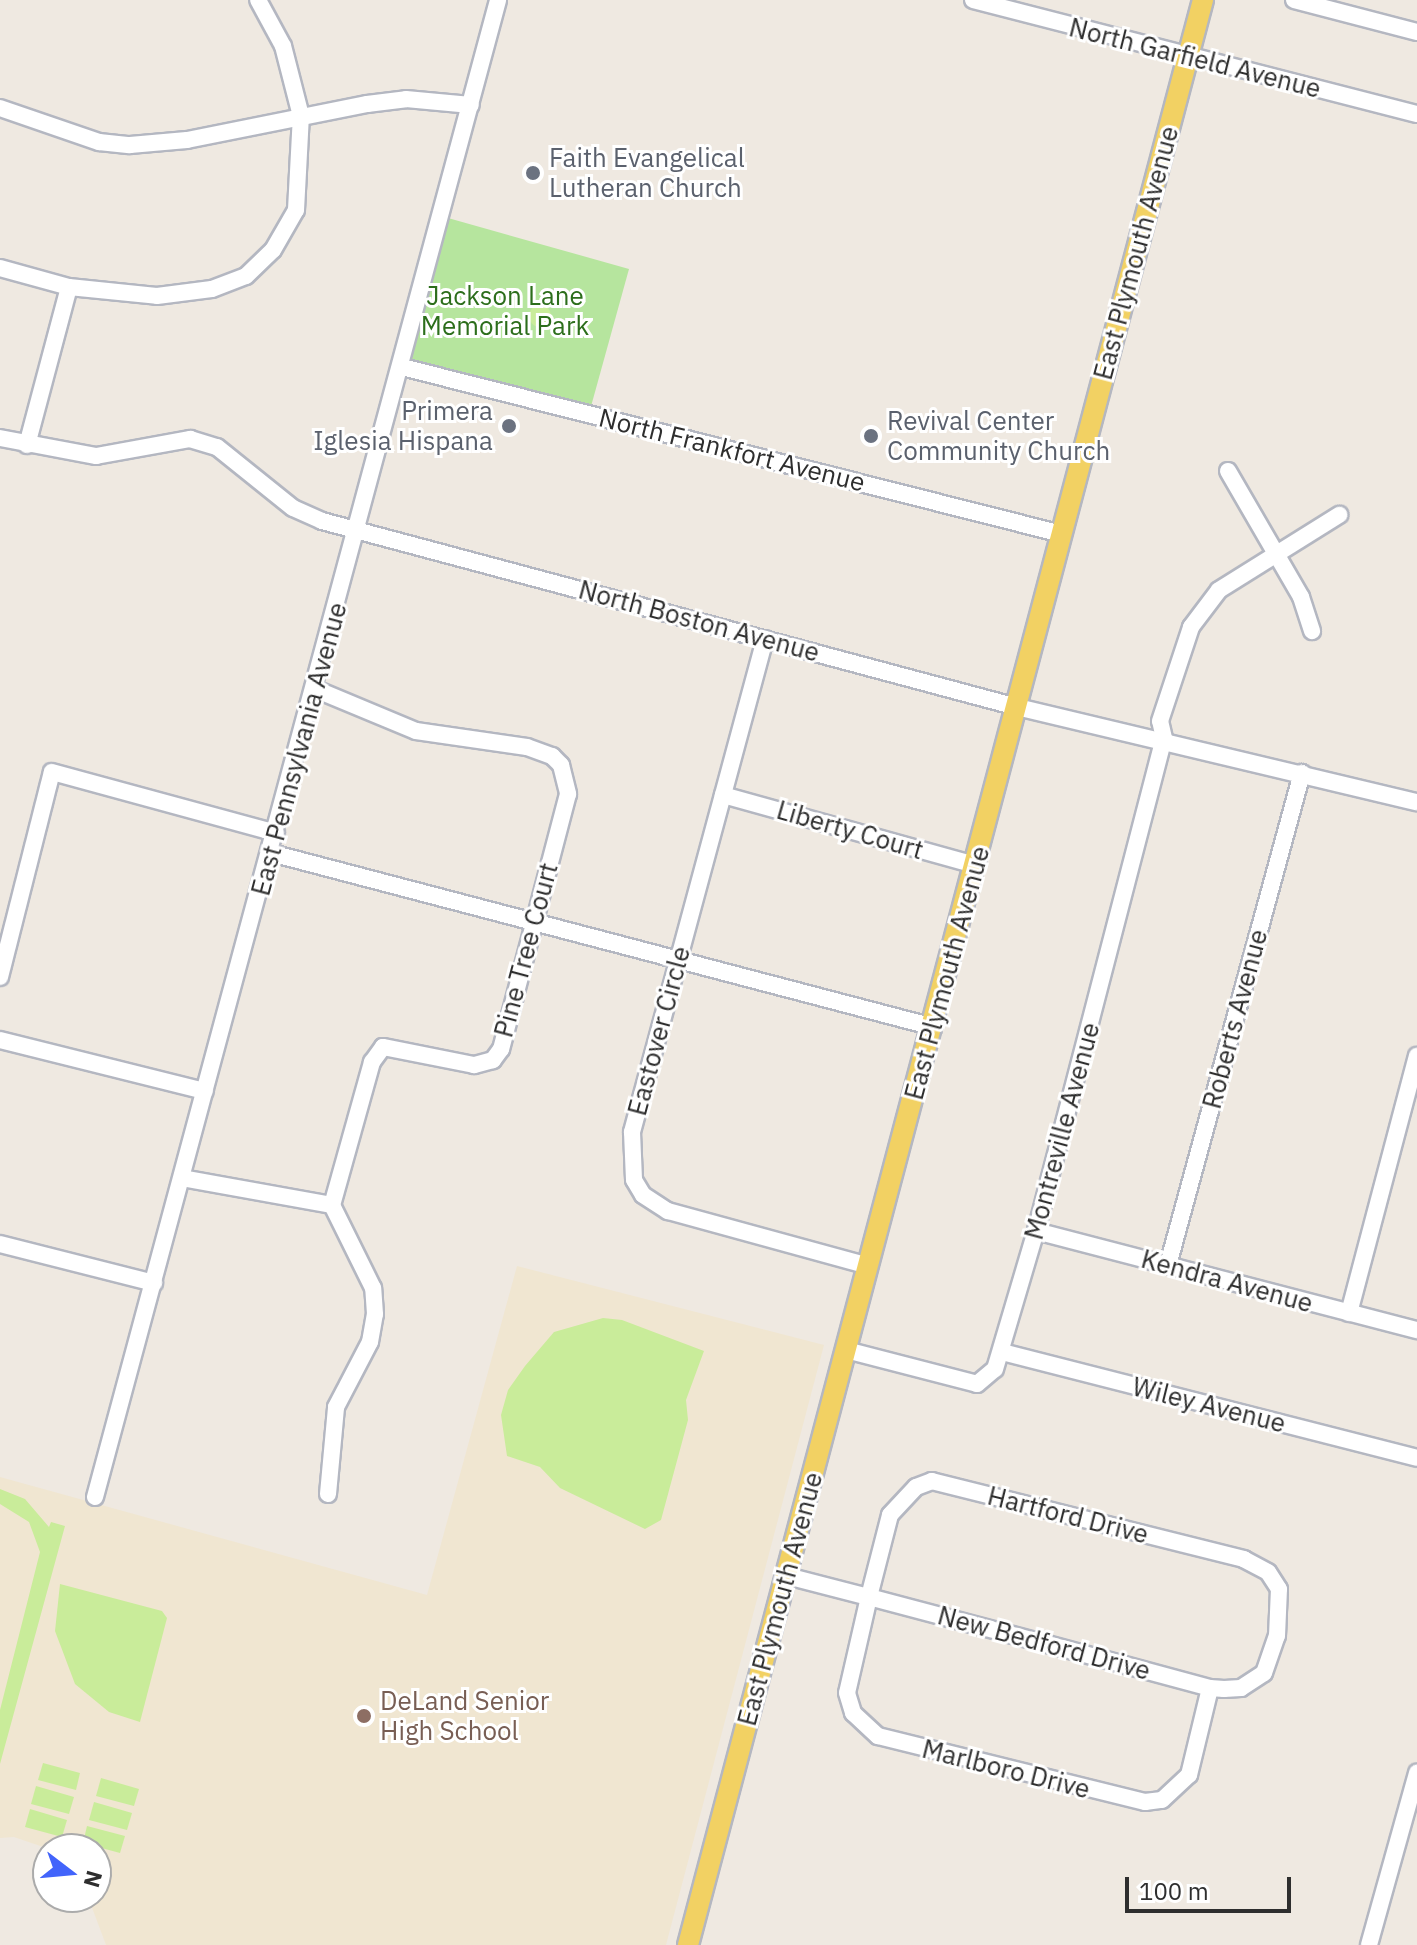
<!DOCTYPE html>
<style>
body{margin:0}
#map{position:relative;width:1417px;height:1945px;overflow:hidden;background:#efe9e1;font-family:"IBM Plex Sans",sans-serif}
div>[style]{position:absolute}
.education>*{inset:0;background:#f0e6d1}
.green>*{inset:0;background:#b6e59e}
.pitch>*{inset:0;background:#c9ec9a}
.round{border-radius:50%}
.roads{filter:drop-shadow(2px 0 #b4b7c1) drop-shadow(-2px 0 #b4b7c1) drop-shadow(0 2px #b4b7c1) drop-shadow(0 -2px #b4b7c1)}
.minor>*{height:16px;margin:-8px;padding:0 8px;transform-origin:8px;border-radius:8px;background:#fff}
.major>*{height:20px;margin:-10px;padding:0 10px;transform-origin:10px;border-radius:10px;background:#f2d163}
.dots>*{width:22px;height:22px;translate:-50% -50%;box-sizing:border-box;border:4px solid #fff;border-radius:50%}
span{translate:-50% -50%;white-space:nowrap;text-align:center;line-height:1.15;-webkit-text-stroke:6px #fff;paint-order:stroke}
.street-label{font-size:26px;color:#2e2e2e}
.worship-label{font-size:26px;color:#5b616d}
.left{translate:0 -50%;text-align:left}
.right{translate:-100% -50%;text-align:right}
.park-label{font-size:26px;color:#2c6e1b}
.education-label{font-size:26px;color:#785e54}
.north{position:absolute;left:32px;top:1833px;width:80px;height:80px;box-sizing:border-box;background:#fff;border:2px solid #ababab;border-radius:50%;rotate:106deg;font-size:22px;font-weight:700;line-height:32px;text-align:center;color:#2e2e2e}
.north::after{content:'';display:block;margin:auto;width:28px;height:36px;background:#4264fb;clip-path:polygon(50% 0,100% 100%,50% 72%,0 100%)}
.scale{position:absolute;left:1125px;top:1877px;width:166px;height:36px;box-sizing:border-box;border:4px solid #2e2e2e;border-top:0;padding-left:10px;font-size:24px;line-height:28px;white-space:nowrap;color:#2e2e2e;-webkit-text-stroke:6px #fff;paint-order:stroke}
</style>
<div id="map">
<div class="education">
<div style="clip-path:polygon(517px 1266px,824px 1345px,666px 1945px,106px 1945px,88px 1897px,96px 1897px,96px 1849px,49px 1849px,14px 1837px,0 1838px,0 1477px,427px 1595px)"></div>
</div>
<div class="green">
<div style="clip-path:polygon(448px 218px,629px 269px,590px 410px,413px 364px,408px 357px)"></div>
</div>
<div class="pitch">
<div class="round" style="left:529px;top:305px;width:22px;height:22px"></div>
<div style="clip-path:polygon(603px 1318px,622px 1320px,704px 1351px,686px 1400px,688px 1420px,661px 1520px,645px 1529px,560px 1488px,540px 1467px,507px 1456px,501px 1415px,508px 1390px,525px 1366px,554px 1332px)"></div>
<div style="clip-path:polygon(0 1489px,25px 1499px,49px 1527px,51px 1522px,65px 1526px,0 1764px,0 1710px,40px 1552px,29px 1522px,0 1504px)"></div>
<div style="clip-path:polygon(60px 1584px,162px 1611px,167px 1618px,140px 1722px,109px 1712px,75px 1684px,55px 1631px)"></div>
<div style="clip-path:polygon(43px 1763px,80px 1773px,76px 1790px,38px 1780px)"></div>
<div style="clip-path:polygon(101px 1778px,139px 1789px,134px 1806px,96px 1796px)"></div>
<div style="clip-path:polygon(36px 1786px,74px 1797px,69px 1814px,31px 1804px)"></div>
<div style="clip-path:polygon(94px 1802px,132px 1813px,127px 1830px,89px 1820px)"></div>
<div style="clip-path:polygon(30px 1809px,67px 1820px,62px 1837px,25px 1827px)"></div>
<div style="clip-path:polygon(87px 1826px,125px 1836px,120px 1853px,83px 1843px)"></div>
</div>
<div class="roads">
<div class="minor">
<div style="left:973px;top:0;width:458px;rotate:14.4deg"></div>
<div style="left:1294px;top:0;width:127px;rotate:14.6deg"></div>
<div style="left:0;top:108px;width:105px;rotate:19deg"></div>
<div style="left:99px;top:142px;width:31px;rotate:6deg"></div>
<div style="left:130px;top:145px;width:57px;rotate:-5deg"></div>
<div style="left:187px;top:140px;width:184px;rotate:-11.3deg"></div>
<div style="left:367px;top:104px;width:39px;rotate:-7deg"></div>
<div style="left:406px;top:99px;width:65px;rotate:5.3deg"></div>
<div style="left:0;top:268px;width:72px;rotate:15.4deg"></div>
<div style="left:69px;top:287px;width:88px;rotate:5.8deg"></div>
<div style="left:157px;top:296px;width:55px;rotate:-7.3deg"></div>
<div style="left:212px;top:289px;width:36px;rotate:-21deg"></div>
<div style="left:246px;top:276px;width:37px;rotate:-44deg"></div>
<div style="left:273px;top:250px;width:46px;rotate:-60.1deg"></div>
<div style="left:296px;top:210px;width:94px;rotate:-87deg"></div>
<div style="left:301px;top:116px;width:72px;rotate:-104.4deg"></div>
<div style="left:283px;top:46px;width:52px;rotate:-118.5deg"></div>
<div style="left:402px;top:367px;width:681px;rotate:14.2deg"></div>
<div style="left:0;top:438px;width:98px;rotate:10.6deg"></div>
<div style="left:96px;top:456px;width:96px;rotate:-10.3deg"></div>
<div style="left:190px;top:439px;width:28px;rotate:17deg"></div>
<div style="left:217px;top:447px;width:97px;rotate:38.8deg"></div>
<div style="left:293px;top:508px;width:32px;rotate:24deg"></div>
<div style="left:322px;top:521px;width:719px;rotate:14.98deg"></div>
<div style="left:1017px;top:707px;width:411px;rotate:13.4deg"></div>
<div style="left:27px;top:445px;width:163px;rotate:-75.1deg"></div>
<div style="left:1228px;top:471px;width:146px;rotate:59.9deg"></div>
<div style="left:1301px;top:597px;width:36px;rotate:72deg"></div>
<div style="left:765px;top:639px;width:511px;rotate:105.1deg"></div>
<div style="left:632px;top:1132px;width:48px;rotate:87.6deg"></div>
<div style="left:634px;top:1180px;width:17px;rotate:59deg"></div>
<div style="left:643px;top:1195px;width:30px;rotate:33deg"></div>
<div style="left:668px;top:1211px;width:205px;rotate:15.3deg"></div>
<div style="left:315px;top:689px;width:109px;rotate:22.6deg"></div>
<div style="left:416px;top:731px;width:112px;rotate:8.2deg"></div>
<div style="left:527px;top:747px;width:27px;rotate:20deg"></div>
<div style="left:552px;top:756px;width:13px;rotate:45deg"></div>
<div style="left:561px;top:765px;width:30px;rotate:76deg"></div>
<div style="left:568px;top:794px;width:264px;rotate:104.7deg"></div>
<div style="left:501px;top:1049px;width:14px;rotate:126deg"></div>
<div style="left:493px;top:1060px;width:20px;rotate:165deg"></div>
<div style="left:474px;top:1065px;width:93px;rotate:-168.8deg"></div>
<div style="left:383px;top:1047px;width:19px;rotate:126deg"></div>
<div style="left:372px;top:1062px;width:148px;rotate:105.6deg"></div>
<div style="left:723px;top:795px;width:263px;rotate:15.5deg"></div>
<div style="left:271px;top:853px;width:685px;rotate:14.71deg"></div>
<div style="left:0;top:977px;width:211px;rotate:-75.8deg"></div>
<div style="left:52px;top:772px;width:232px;rotate:15.2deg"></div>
<div style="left:0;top:1040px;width:211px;rotate:14deg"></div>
<div style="left:182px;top:1178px;width:152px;rotate:10.2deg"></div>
<div style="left:1036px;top:1231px;width:394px;rotate:14.6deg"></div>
<div style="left:0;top:1244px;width:159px;rotate:14.2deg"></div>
<div style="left:1168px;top:1265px;width:510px;rotate:-74.76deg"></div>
<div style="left:1349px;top:1313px;width:266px;rotate:-75.2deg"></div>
<div style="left:846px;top:1350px;width:135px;rotate:14.5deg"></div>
<div style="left:977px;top:1384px;width:23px;rotate:-40deg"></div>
<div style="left:995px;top:1369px;width:144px;rotate:-73.5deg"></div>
<div style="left:1036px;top:1231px;width:509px;rotate:-75.45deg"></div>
<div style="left:1164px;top:738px;width:17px;rotate:-103deg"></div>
<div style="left:1160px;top:721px;width:99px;rotate:-71.7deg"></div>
<div style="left:1191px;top:627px;width:46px;rotate:-52.9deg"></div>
<div style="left:1219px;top:590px;width:142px;rotate:-32deg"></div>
<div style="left:1002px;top:1352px;width:428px;rotate:14.3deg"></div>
<div style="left:328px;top:1494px;width:87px;rotate:-84.7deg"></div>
<div style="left:336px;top:1407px;width:73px;rotate:-62.4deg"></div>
<div style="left:370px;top:1342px;width:28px;rotate:-80deg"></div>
<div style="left:375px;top:1314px;width:26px;rotate:-94deg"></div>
<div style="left:373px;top:1288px;width:93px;rotate:-116.3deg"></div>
<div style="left:95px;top:1497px;width:1550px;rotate:-74.93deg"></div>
<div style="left:787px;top:1576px;width:85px;rotate:14.4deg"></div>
<div style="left:869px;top:1597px;width:173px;rotate:14.8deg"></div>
<div style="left:1036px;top:1641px;width:180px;rotate:15.1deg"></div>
<div style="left:1210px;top:1688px;width:14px;rotate:4deg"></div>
<div style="left:1224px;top:1689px;width:17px;rotate:-3deg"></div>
<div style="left:1241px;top:1688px;width:27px;rotate:-33deg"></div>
<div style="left:1264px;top:1673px;width:39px;rotate:-71deg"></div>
<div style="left:1277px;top:1636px;width:47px;rotate:-87.6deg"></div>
<div style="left:1279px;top:1589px;width:20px;rotate:-123deg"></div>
<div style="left:1268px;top:1572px;width:27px;rotate:-152deg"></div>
<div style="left:1244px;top:1559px;width:322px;rotate:-166deg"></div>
<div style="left:932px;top:1481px;width:17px;rotate:159deg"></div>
<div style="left:916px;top:1487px;width:38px;rotate:133deg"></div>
<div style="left:890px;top:1515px;width:85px;rotate:104.4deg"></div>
<div style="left:869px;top:1597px;width:98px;rotate:102.9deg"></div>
<div style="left:847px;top:1693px;width:21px;rotate:73deg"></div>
<div style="left:853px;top:1713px;width:34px;rotate:43deg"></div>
<div style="left:878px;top:1736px;width:275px;rotate:13.9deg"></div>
<div style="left:1145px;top:1802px;width:17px;rotate:-7deg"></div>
<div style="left:1162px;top:1800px;width:37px;rotate:-43deg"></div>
<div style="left:1189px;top:1775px;width:89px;rotate:-76.4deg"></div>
<div style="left:1369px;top:1945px;width:179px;rotate:-74.4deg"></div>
</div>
<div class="major">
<div style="left:688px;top:1945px;width:2012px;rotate:-75.17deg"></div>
</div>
</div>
<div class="dots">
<div style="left:533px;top:173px;background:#6b7280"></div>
<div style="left:509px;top:426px;background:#6b7280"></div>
<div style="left:871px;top:436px;background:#6b7280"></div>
<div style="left:364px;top:1716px;background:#8d6e63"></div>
</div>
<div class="street-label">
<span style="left:1195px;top:58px;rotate:14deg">North Garfield Avenue</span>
<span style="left:1136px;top:253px;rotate:-75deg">East Plymouth Avenue</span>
<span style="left:732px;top:450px;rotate:14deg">North Frankfort Avenue</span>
<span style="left:699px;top:621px;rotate:15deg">North Boston Avenue</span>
<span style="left:299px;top:749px;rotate:-75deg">East Pennsylvania Avenue</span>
<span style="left:850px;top:830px;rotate:16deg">Liberty Court</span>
<span style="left:526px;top:950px;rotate:-75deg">Pine Tree Court</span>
<span style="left:947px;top:973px;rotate:-75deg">East Plymouth Avenue</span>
<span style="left:1235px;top:1019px;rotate:-75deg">Roberts Avenue</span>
<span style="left:659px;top:1031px;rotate:-75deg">Eastover Circle</span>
<span style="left:1062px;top:1131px;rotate:-75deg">Montreville Avenue</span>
<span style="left:1227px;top:1281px;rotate:15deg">Kendra Avenue</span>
<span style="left:1209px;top:1405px;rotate:14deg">Wiley Avenue</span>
<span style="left:1068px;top:1515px;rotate:14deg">Hartford Drive</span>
<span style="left:780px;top:1599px;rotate:-75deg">East Plymouth Avenue</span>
<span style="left:1044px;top:1643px;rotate:15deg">New Bedford Drive</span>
<span style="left:1006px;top:1769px;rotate:14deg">Marlboro Drive</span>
</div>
<div class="worship-label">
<span class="left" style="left:549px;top:173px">Faith Evangelical<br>Lutheran Church</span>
<span class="right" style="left:493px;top:426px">Primera<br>Iglesia Hispana</span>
<span class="left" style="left:887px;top:436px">Revival Center<br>Community Church</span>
</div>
<div class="park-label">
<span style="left:505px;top:311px">Jackson Lane<br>Memorial Park</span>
</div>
<div class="education-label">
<span class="left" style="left:380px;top:1716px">DeLand Senior<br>High School</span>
</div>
<div class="north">N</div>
<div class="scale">100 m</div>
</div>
